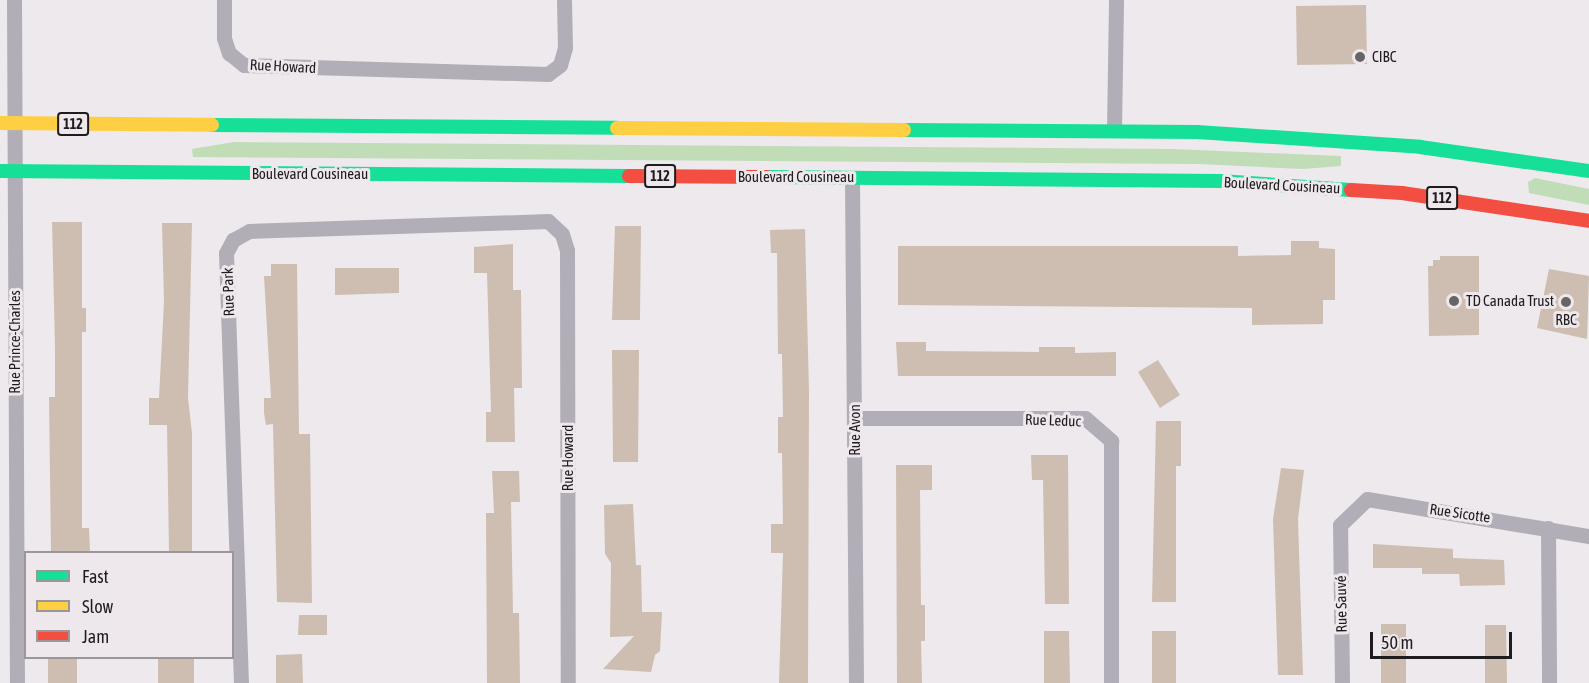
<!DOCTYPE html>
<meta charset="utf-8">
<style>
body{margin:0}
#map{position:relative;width:1589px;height:683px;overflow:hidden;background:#ede9ec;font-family:"Asap Condensed",sans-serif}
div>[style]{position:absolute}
.green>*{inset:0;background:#c0ddb8}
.building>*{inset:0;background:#cebeb2}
.street>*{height:15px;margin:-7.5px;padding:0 7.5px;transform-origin:7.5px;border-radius:7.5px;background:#b1aeb7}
.fast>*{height:14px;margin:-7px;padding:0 7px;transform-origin:7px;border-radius:7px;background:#16e098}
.slow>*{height:14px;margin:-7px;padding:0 7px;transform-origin:7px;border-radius:7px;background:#ffcf43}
.jam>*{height:14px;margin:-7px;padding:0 7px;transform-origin:7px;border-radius:7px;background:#f24e42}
.dots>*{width:16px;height:16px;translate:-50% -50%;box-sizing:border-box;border:3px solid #eee8ed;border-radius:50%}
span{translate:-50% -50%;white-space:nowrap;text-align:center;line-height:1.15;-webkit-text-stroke:6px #eee8ed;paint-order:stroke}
.shield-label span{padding:2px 4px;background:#eee8ed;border:2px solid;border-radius:4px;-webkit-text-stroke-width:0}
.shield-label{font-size:14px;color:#1e1c1d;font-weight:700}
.poi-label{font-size:15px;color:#1e1c1d}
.left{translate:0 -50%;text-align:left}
.street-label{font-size:15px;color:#1e1c1d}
.legend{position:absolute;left:24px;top:551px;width:210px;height:108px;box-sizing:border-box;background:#eee8ed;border:2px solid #9b969a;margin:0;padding:8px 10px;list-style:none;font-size:18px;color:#1e1c1d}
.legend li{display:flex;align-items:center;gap:12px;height:30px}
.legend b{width:30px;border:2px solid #9b969a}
.scale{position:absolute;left:1370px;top:632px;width:142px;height:27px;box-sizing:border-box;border:3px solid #1e1c1d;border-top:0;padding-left:8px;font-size:18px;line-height:21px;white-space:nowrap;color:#1e1c1d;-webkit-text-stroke:4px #eee8ed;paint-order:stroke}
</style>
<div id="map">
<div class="green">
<div style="clip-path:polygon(234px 142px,1173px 149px,1341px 156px,1341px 166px,1303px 169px,1199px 164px,193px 157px,192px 149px)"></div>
<div style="clip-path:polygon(1535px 178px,1589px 189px,1589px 205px,1529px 193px,1528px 182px)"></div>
</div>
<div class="building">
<div style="clip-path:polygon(1366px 5px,1367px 64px,1297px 65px,1296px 6px)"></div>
<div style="clip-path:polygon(52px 222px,82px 222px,82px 308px,86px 308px,86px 332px,82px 332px,82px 528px,89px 528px,90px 552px,51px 552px,49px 397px,55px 397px,55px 347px)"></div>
<div style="clip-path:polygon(162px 223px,192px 223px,188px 398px,192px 433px,192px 552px,169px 552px,167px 425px,149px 425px,149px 398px,159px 398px,164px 302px)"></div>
<div style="clip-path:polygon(615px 226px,641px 226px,640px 320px,612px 320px)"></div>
<div style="clip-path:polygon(805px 229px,809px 392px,808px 683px,779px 683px,783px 553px,771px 553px,771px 524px,783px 524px,782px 453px,778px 453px,778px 417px,783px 417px,782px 354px,778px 354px,777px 253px,771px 253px,770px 230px)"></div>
<div style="clip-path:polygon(1291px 241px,1319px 241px,1319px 248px,1335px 249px,1335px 300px,1323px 300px,1323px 324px,1252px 325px,1252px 308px,898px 305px,898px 246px,1238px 246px,1238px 256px,1291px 255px)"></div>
<div style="clip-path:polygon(513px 244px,513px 290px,521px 290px,522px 388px,514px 388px,515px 442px,486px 442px,486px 412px,491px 412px,487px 273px,474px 273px,474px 247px)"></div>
<div style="clip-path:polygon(1440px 256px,1479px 256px,1479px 335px,1429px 336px,1428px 266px,1433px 266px,1433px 260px,1440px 260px)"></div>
<div style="clip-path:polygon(271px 264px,297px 264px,299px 434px,310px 434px,312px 603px,277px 602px,273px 424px,266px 425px,264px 413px,264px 398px,271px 398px,264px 276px,271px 276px)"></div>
<div style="clip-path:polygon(335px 268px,399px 268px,399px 293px,335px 295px)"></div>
<div style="clip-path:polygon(1549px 269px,1589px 276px,1587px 339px,1537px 328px)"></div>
<div style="clip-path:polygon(896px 342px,926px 342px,926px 351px,1039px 352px,1039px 347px,1075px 347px,1075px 353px,1116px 352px,1116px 376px,898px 376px)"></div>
<div style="clip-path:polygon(612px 350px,639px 350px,638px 462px,613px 462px)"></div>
<div style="clip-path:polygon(1158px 360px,1180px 395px,1160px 408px,1138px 372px)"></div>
<div style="clip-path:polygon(1156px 421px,1181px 421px,1181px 466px,1176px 466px,1176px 602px,1152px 602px)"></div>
<div style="clip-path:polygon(1031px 455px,1068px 455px,1069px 604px,1045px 604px,1043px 480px,1032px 480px)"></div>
<div style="clip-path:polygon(896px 465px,932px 465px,932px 490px,920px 490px,921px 605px,925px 605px,925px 641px,921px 641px,922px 683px,897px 683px)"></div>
<div style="clip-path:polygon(1281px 468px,1304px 470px,1298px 519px,1303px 675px,1278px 675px,1273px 519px)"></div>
<div style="clip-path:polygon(492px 471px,519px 471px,520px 502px,511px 502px,513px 613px,519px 613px,520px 683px,487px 683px,486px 513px,494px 513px)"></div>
<div style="clip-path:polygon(633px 504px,636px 565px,641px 565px,642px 612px,662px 612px,660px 651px,655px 655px,651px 672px,603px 669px,634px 636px,610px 637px,611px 563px,605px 554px,604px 505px)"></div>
<div style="clip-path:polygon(1373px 544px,1453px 549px,1453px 558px,1504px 560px,1505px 585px,1460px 586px,1459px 574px,1422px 574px,1422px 568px,1373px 568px)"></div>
<div style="clip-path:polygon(299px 615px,327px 615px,327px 635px,298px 635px)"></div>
<div style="clip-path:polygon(1381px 624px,1406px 624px,1406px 683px,1381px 683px)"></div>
<div style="clip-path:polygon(1485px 625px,1506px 625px,1507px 683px,1485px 683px)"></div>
<div style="clip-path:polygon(1044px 631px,1069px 631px,1070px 683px,1044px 683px)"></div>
<div style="clip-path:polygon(1152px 631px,1176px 631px,1176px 683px,1152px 683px)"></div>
<div style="clip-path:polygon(302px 654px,303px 683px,276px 683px,276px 655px)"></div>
<div style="clip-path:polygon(48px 657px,77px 657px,77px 683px,48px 683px)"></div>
<div style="clip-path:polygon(158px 657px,194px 657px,194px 683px,158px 683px)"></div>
</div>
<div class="street">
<div style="left:14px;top:0;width:683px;rotate:89.75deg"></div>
<div style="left:224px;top:0;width:38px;rotate:90deg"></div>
<div style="left:224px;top:38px;width:16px;rotate:72deg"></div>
<div style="left:229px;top:53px;width:19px;rotate:39deg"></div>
<div style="left:244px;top:65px;width:304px;rotate:1.7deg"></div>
<div style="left:548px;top:74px;width:15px;rotate:-37deg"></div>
<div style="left:560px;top:65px;width:18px;rotate:-74deg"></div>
<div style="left:565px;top:48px;width:48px;rotate:-91.2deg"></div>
<div style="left:1114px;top:130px;width:130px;rotate:-89.1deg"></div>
<div style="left:852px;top:178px;width:505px;rotate:89.55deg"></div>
<div style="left:855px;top:418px;width:230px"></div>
<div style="left:1085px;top:418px;width:35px;rotate:41deg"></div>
<div style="left:1111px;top:441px;width:242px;rotate:90deg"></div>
<div style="left:1548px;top:528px;width:155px;rotate:89.6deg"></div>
<div style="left:241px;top:683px;width:430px;rotate:-92deg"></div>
<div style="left:226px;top:253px;width:15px;rotate:-62deg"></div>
<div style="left:233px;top:240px;width:18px;rotate:-29deg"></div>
<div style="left:249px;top:231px;width:299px;rotate:-1.9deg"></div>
<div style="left:548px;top:221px;width:19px;rotate:43deg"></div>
<div style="left:562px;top:234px;width:17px;rotate:73deg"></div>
<div style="left:567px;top:250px;width:433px;rotate:89.9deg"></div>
<div style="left:1342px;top:683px;width:158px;rotate:-90.7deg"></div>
<div style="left:1340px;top:525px;width:37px;rotate:-44deg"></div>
<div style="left:1367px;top:499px;width:225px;rotate:9.5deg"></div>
</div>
<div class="fast">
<div style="left:212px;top:125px;width:405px;rotate:0.4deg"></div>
<div style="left:904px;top:130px;width:293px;rotate:0.4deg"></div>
<div style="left:1197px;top:132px;width:224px;rotate:3.8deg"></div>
<div style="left:1420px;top:147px;width:171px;rotate:8.1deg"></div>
<div style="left:0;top:171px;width:629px;rotate:0.46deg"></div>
<div style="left:767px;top:177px;width:453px;rotate:0.5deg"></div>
<div style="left:1220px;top:181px;width:131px;rotate:3.9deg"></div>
</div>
<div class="slow">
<div style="left:0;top:123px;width:212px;rotate:0.5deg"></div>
<div style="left:617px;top:128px;width:287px;rotate:0.4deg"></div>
</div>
<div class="jam">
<div style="left:629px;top:176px;width:138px;rotate:0.4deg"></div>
<div style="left:1351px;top:190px;width:51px;rotate:3.4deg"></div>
<div style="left:1402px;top:193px;width:189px;rotate:8.5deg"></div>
</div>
<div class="dots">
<div style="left:1360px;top:57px;background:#666465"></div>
<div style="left:1454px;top:301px;background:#666465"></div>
<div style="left:1566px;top:302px;background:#666465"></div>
</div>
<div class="shield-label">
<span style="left:73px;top:124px">112</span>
<span style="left:660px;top:176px">112</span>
<span style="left:1442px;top:198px">112</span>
</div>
<div class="poi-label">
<span class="left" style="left:1372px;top:57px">CIBC</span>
<span class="left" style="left:1466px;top:301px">TD Canada Trust</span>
<span style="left:1566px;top:320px">RBC</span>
</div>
<div class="street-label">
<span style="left:283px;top:66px;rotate:3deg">Rue Howard</span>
<span style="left:310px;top:174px">Boulevard Cousineau</span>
<span style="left:796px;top:177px">Boulevard Cousineau</span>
<span style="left:1282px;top:185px;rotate:3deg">Boulevard Cousineau</span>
<span style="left:228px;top:292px;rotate:-92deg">Rue Park</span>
<span style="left:15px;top:342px;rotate:-90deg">Rue Prince-Charles</span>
<span style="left:1053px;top:420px;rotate:2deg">Rue Leduc</span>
<span style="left:855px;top:430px;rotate:-90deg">Rue Avon</span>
<span style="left:568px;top:458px;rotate:-90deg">Rue Howard</span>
<span style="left:1460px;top:513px;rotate:8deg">Rue Sicotte</span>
<span style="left:1341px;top:604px;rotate:-91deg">Rue Sauvé</span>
</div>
<ul class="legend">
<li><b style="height:8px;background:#16e098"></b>Fast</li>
<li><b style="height:8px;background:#ffcf43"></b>Slow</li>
<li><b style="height:8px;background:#f24e42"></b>Jam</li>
</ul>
<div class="scale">50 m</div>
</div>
